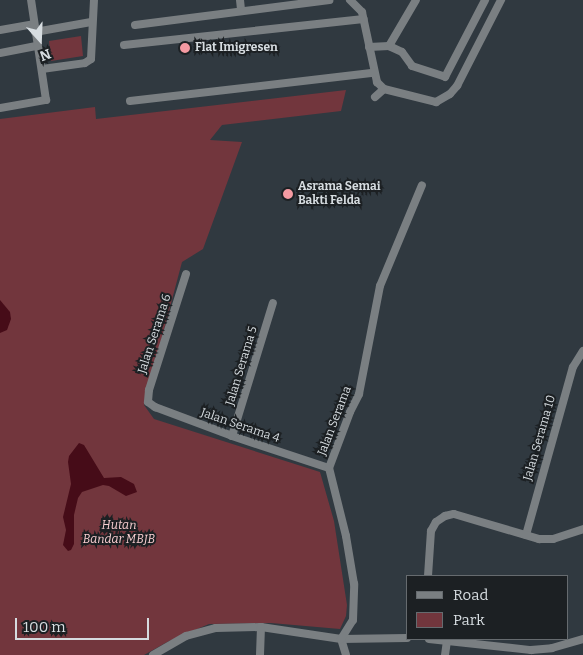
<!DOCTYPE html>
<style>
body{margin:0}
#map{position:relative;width:583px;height:655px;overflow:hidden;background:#303940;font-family:Bitter,serif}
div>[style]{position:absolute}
.green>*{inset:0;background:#72363d}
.water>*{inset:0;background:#460c18}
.street>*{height:8px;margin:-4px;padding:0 4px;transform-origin:4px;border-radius:4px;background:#7a7f82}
.dots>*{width:14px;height:14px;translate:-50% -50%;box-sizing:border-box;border:2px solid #1c2023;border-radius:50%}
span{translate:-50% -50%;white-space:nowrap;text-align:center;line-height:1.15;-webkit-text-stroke:4px #1c2023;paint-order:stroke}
.poi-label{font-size:12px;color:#d6dce0;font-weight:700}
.left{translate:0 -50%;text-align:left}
.street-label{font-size:12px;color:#d6dce0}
.park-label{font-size:12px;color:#f7cdd0;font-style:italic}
.legend{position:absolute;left:406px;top:575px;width:162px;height:65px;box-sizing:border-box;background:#1c2023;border:1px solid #666b6f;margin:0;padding:6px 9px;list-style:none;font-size:15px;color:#d6dce0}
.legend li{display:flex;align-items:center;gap:10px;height:25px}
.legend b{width:25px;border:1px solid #666b6f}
.north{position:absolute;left:15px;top:15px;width:50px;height:50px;-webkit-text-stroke:4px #1c2023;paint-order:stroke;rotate:160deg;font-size:14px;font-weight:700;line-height:20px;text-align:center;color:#d6dce0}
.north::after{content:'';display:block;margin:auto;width:18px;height:22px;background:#d6dce0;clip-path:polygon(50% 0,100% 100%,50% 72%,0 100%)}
.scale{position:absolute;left:15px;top:618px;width:134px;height:22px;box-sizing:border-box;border:2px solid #d6dce0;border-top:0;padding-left:6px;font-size:15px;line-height:18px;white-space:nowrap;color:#d6dce0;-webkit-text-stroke:4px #1c2023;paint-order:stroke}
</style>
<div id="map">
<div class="green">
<div style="clip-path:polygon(81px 36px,83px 56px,51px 61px,49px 41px)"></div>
<div style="clip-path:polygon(346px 90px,341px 111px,222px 125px,210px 140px,242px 142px,203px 249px,182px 262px,144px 405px,154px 419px,320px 472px,334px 521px,347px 605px,346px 616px,340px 629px,271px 623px,209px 624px,169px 641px,144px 655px,0 655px,0 119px,95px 107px,96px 119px)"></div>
</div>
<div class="water">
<div style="clip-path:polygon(0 300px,10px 312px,11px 319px,7px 330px,0 333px)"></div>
<div style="clip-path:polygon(79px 443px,84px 445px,104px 478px,121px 477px,134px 484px,137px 492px,126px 496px,109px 486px,103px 485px,82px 492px,78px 498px,74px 515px,74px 544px,71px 550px,68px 551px,63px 545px,66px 530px,63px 517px,71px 484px,68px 462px,69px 456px)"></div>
</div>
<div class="street">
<div style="left:240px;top:0;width:10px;rotate:84deg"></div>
<div style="left:350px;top:0;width:17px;rotate:45deg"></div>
<div style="left:362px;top:12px;width:72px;rotate:77.9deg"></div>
<div style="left:377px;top:82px;width:10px;rotate:45deg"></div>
<div style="left:384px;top:89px;width:54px;rotate:14deg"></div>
<div style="left:436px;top:102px;width:16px;rotate:-30deg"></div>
<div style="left:450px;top:94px;width:11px;rotate:-49deg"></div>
<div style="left:457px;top:86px;width:97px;rotate:-62.9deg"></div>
<div style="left:135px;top:25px;width:196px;rotate:-7.3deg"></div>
<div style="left:0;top:30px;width:34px;rotate:-10deg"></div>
<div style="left:35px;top:32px;width:57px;rotate:-10.1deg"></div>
<div style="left:124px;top:45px;width:241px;rotate:-6.2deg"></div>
<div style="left:389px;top:46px;width:14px;rotate:25deg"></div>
<div style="left:402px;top:52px;width:17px;rotate:54deg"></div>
<div style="left:412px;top:66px;width:35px;rotate:18deg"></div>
<div style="left:445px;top:77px;width:87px;rotate:-62.5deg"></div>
<div style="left:369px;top:47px;width:20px;rotate:-3deg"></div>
<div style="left:389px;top:46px;width:53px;rotate:-59.6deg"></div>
<div style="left:0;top:53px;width:38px;rotate:-11deg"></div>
<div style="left:42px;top:69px;width:43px;rotate:-7.9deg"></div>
<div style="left:85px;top:63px;width:7px;rotate:-34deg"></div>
<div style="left:91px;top:59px;width:59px;rotate:-87.1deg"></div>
<div style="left:375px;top:97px;width:12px;rotate:-42deg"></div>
<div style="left:130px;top:101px;width:245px;rotate:-6.6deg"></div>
<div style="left:0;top:108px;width:47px;rotate:-9.9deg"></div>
<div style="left:46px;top:100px;width:101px;rotate:-98.5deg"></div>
<div style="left:186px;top:274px;width:122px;rotate:107.7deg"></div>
<div style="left:149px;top:390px;width:12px;rotate:95deg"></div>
<div style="left:148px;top:402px;width:9px;rotate:36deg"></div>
<div style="left:155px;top:407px;width:82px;rotate:20.6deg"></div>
<div style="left:232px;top:436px;width:102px;rotate:18.3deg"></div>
<div style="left:232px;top:436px;width:139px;rotate:-72.9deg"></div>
<div style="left:526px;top:535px;width:174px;rotate:-74.4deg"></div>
<div style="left:573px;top:367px;width:19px;rotate:-58deg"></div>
<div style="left:428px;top:576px;width:45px;rotate:-86.2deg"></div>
<div style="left:431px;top:531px;width:10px;rotate:-61deg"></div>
<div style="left:436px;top:522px;width:11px;rotate:-34deg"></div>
<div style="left:445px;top:516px;width:9px;rotate:-13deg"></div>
<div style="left:454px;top:514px;width:89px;rotate:16.4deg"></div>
<div style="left:539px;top:539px;width:14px"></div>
<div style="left:553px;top:539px;width:32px;rotate:-18deg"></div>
<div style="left:429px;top:639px;width:103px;rotate:6.2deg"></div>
<div style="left:531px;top:650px;width:21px;rotate:-5deg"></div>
<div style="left:552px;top:648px;width:32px;rotate:-16deg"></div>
<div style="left:153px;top:655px;width:38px;rotate:-30deg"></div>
<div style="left:186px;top:636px;width:31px;rotate:-15deg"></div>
<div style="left:216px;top:628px;width:45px;rotate:-1.3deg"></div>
<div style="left:261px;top:627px;width:81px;rotate:8.5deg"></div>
<div style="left:341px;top:639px;width:66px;rotate:-0.9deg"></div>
<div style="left:260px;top:655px;width:28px;rotate:-88deg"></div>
<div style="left:346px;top:655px;width:17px;rotate:-107deg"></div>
<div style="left:341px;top:639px;width:22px;rotate:-58deg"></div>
<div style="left:353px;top:620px;width:36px;rotate:-88deg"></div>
<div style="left:354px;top:584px;width:49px;rotate:-99.5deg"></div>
<div style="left:346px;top:536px;width:70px;rotate:-104deg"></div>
<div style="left:329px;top:468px;width:60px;rotate:-69.4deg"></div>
<div style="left:350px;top:412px;width:20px;rotate:-63deg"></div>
<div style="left:359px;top:394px;width:110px;rotate:-79deg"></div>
<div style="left:380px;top:286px;width:109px;rotate:-67.4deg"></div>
<div style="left:445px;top:655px;width:14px;rotate:-82deg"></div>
</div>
<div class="dots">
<div style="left:185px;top:48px;background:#f49aa2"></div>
<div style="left:288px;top:194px;background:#f49aa2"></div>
</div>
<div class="poi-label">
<span class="left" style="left:195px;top:48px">Flat Imigresen</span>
<span class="left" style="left:298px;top:194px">Asrama Semai<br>Bakti Felda</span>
</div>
<div class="street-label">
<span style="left:155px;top:334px;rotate:-72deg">Jalan Serama 6</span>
<span style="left:242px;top:366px;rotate:-73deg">Jalan Serama 5</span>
<span style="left:335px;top:421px;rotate:-69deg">Jalan Serama</span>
<span style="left:240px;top:426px;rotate:19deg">Jalan Serama 4</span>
<span style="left:540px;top:438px;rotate:-74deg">Jalan Serama 10</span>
</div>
<div class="park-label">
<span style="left:119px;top:533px">Hutan<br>Bandar MBJB</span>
</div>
<ul class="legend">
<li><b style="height:6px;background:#7a7f82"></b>Road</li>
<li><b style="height:14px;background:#72363d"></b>Park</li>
</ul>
<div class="north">N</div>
<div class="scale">100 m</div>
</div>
